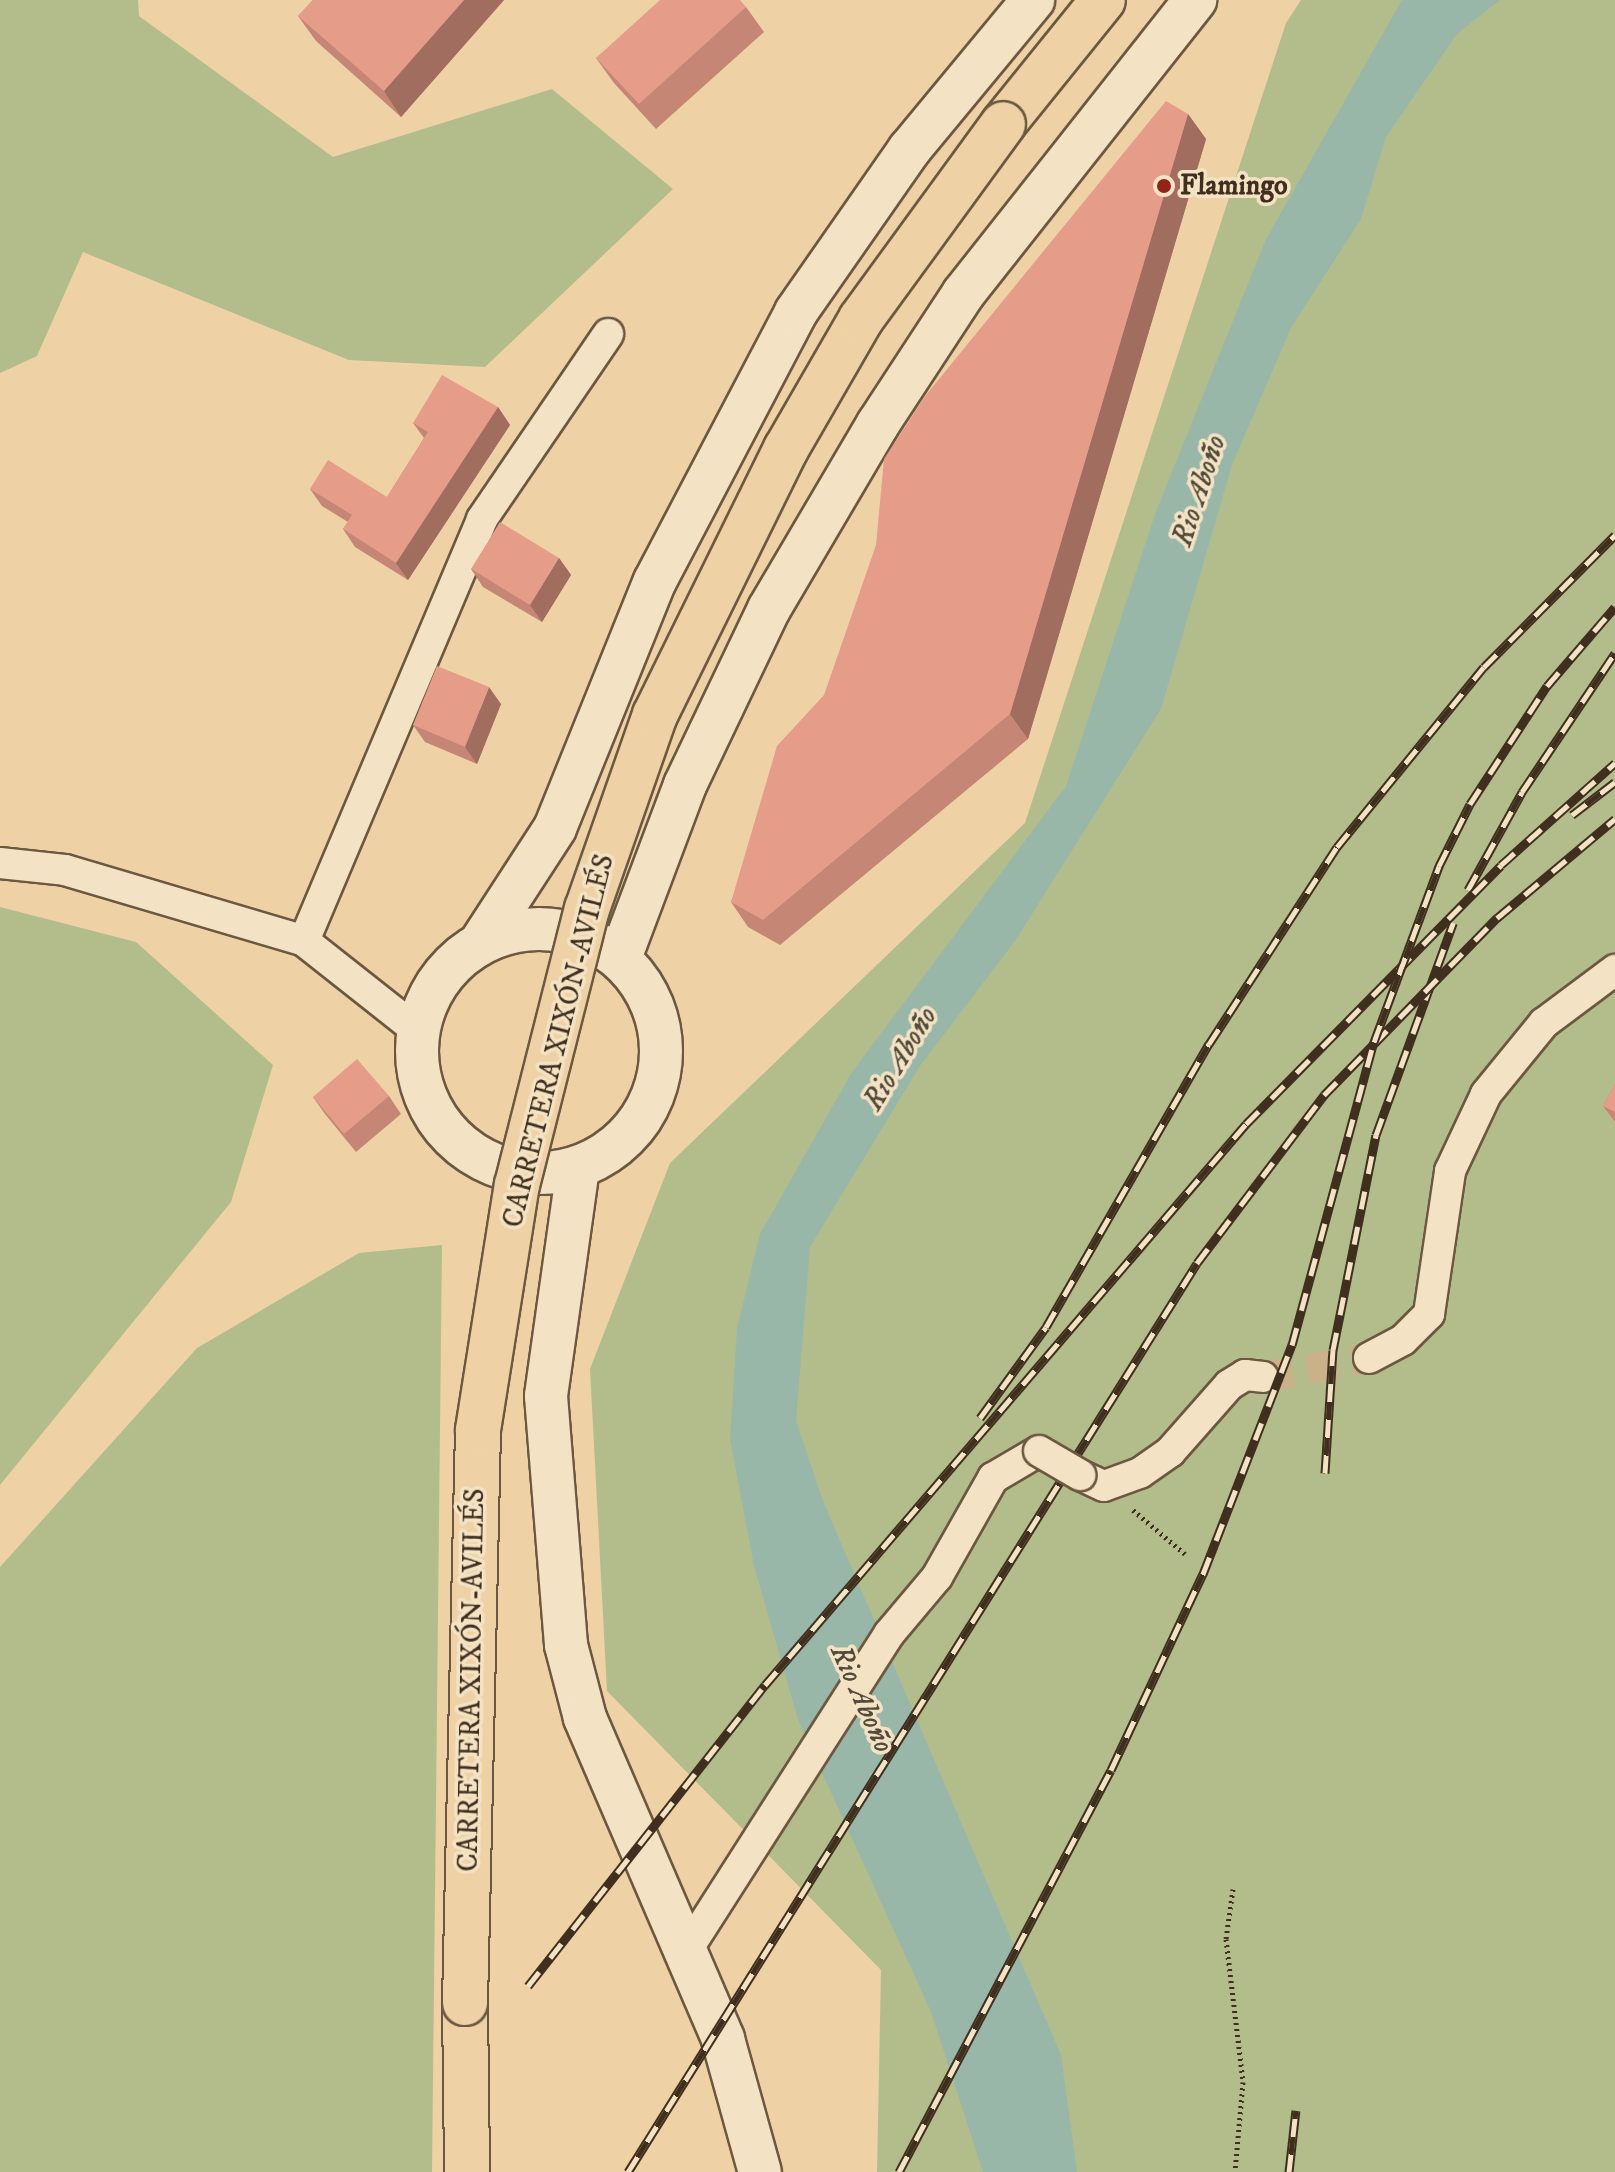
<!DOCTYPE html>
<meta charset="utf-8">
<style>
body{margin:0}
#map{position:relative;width:1615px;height:2172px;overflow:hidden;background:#eed2a5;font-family:"IM FELL DW Pica",serif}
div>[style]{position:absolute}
.green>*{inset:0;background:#b3bd8b}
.water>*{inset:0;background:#99b7a9}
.street-tunnel>*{height:30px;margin-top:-15px;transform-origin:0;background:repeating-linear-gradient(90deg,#cbb18a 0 30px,transparent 0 45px)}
.path>*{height:5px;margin-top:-2.5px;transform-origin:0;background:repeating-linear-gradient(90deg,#402f1e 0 2px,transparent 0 6px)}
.roads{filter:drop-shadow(2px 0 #6c5840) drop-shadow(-2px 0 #6c5840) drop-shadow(0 2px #6c5840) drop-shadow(0 -2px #6c5840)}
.street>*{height:30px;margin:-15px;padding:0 15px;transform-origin:15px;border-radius:15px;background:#f4e2c4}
.secondary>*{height:42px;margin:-21px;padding:0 21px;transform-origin:21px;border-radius:21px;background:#f4e2c4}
.secondary>.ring{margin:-21px;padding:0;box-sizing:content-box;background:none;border:42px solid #f4e2c4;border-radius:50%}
.highway>*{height:44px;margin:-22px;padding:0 22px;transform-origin:22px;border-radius:22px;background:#eed2a5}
.rail>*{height:9px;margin-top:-4.5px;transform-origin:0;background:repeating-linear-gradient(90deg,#f4e2c4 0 18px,#402f1e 0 36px);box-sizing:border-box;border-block:2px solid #402f1e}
.bridges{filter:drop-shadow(2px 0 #6c5840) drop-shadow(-2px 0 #6c5840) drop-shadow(0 2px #6c5840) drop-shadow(0 -2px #6c5840)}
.street-bridge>*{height:30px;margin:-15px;padding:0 15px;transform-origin:15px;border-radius:15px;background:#f4e2c4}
.highway-bridge>*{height:44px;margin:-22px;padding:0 22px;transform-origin:22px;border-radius:22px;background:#eed2a5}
.wall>*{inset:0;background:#c58675}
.shaded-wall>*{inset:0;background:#a06d5f}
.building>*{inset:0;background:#e59c88}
.dots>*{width:22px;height:22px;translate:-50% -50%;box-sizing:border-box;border:4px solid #f4e2c4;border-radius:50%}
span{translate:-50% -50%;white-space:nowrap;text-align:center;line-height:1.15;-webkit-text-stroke:7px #f4e2c4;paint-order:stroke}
.poi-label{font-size:28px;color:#402f1e;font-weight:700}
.left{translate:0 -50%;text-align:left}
.street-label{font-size:28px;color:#402f1e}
.water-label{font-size:30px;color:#524a3a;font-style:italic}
</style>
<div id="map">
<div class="green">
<div style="clip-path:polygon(0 0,138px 0,139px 16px,333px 157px,552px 89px,673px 189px,485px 367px,349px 360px,83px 252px,37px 356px,0 373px)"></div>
<div style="clip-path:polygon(1301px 0,1615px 0,1615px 2172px,877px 2172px,881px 1970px,607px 1691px,590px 1369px,670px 1163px,1025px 823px,1286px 23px)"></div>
<div style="clip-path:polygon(0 907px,136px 942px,273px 1065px,231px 1202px,0 1485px)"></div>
<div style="clip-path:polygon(442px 1245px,432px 2172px,0 2172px,0 1567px,197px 1348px,359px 1253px)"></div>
</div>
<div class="water">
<div style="clip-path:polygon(1402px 0,1500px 0,1457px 34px,1386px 137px,1361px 219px,1291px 328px,1232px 465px,1161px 709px,1015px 941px,920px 1066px,810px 1247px,796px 1421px,823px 1501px,1061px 2055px,1077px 2172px,983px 2172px,931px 2012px,798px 1720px,754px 1566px,730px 1439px,737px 1328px,760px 1234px,852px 1072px,1066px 786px,1155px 514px,1266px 239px)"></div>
</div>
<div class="street-tunnel">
<div style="left:1263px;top:1377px;width:108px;rotate:-10.2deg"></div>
</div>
<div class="path">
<div style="left:1133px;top:1510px;width:68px;rotate:40.2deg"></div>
<div style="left:1233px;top:1889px;width:50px;rotate:98deg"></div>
<div style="left:1226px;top:1939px;width:144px;rotate:83.2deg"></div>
<div style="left:1243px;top:2082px;width:90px;rotate:95.1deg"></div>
</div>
<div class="roads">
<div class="street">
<div style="left:0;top:863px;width:65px;rotate:6.1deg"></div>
<div style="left:65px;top:870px;width:249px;rotate:16.5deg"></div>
<div style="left:304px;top:941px;width:145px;rotate:38.3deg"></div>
<div style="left:304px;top:941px;width:458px;rotate:-67.1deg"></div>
<div style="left:482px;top:519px;width:224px;rotate:-55.7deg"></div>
<div style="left:1369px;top:1358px;width:38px;rotate:-28deg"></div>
<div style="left:1403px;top:1340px;width:37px;rotate:-45deg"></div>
<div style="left:1429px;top:1314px;width:145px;rotate:-81.6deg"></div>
<div style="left:1450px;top:1171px;width:85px;rotate:-64.9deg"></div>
<div style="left:1486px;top:1094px;width:92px;rotate:-50.8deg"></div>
<div style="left:1544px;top:1023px;width:89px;rotate:-36.7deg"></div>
<div style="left:1080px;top:1475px;width:26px;rotate:25deg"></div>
<div style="left:1104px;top:1486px;width:38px;rotate:-20deg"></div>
<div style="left:1140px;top:1473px;width:37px;rotate:-35deg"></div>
<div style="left:1170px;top:1452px;width:89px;rotate:-48.6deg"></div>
<div style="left:1229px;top:1385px;width:19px;rotate:-32deg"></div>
<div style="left:1245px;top:1375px;width:18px;rotate:6deg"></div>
<div style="left:687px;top:1950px;width:375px;rotate:-57.4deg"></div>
<div style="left:889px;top:1634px;width:75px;rotate:-49.9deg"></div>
<div style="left:937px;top:1577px;width:114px;rotate:-60.5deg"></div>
<div style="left:993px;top:1478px;width:53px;rotate:-30.4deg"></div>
</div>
<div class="secondary">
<div class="ring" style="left:417px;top:929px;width:202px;height:202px"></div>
<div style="left:481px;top:942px;width:136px;rotate:-57deg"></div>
<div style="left:555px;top:828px;width:266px;rotate:-68deg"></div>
<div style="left:655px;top:581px;width:304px;rotate:-62.3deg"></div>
<div style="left:796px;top:312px;width:198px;rotate:-55.1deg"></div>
<div style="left:909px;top:150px;width:195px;rotate:-50.4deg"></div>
<div style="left:620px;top:958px;width:185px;rotate:-69.4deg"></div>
<div style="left:685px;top:785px;width:195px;rotate:-64.5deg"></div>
<div style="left:769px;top:609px;width:215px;rotate:-59.5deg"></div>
<div style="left:878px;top:424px;width:155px;rotate:-56.8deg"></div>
<div style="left:963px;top:294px;width:375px;rotate:-51.7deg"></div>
<div style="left:578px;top:1168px;width:230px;rotate:98deg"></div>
<div style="left:546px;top:1396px;width:250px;rotate:85.4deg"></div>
<div style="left:566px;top:1645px;width:75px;rotate:75.4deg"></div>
<div style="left:585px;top:1718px;width:349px;rotate:66.7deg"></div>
<div style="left:723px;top:2039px;width:138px;rotate:74.5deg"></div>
</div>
<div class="highway">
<div style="left:1003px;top:124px;width:159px;rotate:-51.1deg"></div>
<div style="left:465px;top:2003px;width:169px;rotate:89.3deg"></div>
</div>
</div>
<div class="rail">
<div style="left:1572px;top:815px;width:54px;rotate:-37.5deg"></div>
<div style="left:1468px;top:890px;width:112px;rotate:-61.1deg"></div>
<div style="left:1522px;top:792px;width:167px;rotate:-56.2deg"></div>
<div style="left:980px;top:1418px;width:112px;rotate:-54deg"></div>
<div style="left:1046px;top:1327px;width:327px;rotate:-60.1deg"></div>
<div style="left:1209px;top:1044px;width:235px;rotate:-57deg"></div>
<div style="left:1337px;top:847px;width:232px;rotate:-50.8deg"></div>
<div style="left:1484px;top:667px;width:186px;rotate:-45.2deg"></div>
<div style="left:1325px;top:1473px;width:123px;rotate:-86.3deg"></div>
<div style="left:1333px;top:1350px;width:219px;rotate:-78.7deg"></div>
<div style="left:1376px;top:1135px;width:226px;rotate:-70deg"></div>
<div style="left:528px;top:1986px;width:383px;rotate:-51.8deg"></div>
<div style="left:765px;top:1685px;width:739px;rotate:-49.39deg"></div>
<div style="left:1246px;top:1124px;width:363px;rotate:-45.4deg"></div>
<div style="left:1501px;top:865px;width:153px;rotate:-41.8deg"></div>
<div style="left:628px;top:2172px;width:1072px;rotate:-57.95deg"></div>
<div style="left:1197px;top:1263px;width:211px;rotate:-52.9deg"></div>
<div style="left:1324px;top:1095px;width:248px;rotate:-45.7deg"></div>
<div style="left:1497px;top:918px;width:154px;rotate:-40deg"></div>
<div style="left:899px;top:2172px;width:454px;rotate:-62.2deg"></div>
<div style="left:1111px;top:1770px;width:217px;rotate:-64.9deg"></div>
<div style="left:1203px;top:1574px;width:246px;rotate:-68.8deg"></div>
<div style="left:1292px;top:1345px;width:314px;rotate:-74.9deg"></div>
<div style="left:1374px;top:1042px;width:188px;rotate:-69.7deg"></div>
<div style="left:1439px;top:866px;width:69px;rotate:-63.4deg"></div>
<div style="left:1470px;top:804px;width:141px;rotate:-56.9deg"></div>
<div style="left:1547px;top:686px;width:104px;rotate:-49.3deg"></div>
<div style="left:1289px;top:2172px;width:62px;rotate:-83.6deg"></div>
</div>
<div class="bridges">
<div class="street-bridge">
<div style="left:1039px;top:1451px;width:48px;rotate:30.3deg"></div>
</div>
<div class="highway-bridge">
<div style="left:465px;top:2003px;width:573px;rotate:-88.7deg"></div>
<div style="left:478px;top:1430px;width:248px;rotate:-81deg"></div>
<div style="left:517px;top:1185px;width:285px;rotate:-75.8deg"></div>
<div style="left:587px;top:909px;width:206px;rotate:-70.7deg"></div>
<div style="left:655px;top:715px;width:297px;rotate:-63.8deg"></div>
<div style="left:786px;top:449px;width:150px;rotate:-60deg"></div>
<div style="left:861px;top:319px;width:241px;rotate:-53.9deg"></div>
</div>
</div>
<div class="wall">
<div style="clip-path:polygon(313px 0,504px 0,401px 117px,316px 41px,298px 16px)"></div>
<div style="clip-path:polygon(746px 7px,764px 32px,656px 129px,614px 83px,596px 58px)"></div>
<div style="clip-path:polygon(1188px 114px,1206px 139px,1028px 739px,780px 945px,748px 927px,731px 902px)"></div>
<div style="clip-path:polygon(498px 407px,510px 425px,408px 580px,355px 547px,343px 529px,348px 522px,322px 506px,310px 489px,387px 497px,424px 438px,413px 423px)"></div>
<div style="clip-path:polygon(559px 558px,571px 575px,542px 622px,483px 587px,471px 569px)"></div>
<div style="clip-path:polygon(501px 704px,477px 764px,425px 742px,413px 725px)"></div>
<div style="clip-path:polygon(1615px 1084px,1615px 1122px,1603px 1106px)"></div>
<div style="clip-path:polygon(389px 1096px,401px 1114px,356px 1152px,325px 1114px,313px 1097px)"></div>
</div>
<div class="shaded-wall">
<div style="clip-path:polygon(464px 0,504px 0,401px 117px,384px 91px)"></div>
<div style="clip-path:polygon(1188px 114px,1206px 139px,1028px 739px,1010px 714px)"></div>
<div style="clip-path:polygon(498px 407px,510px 425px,408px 580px,396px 563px)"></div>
<div style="clip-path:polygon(559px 558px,571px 575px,542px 622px,530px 605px)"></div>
<div style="clip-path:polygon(489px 687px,501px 704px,477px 764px,465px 747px)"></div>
</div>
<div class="building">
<div style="clip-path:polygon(313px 0,464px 0,384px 91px,298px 16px)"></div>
<div style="clip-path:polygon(660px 0,740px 0,746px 7px,639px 104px,596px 58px)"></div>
<div style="clip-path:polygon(1166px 101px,1188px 114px,1010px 714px,763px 920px,731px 902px,777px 746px,824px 695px,876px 545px,884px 459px,926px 395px)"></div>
<div style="clip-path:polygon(442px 375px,498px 407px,396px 563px,343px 529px,352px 515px,310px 489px,328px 460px,387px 497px,428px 432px,413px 423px)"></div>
<div style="clip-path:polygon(500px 522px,559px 558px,530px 605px,471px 569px)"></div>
<div style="clip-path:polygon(437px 666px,489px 687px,465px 747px,413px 725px)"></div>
<div style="clip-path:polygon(357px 1059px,389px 1096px,344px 1134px,313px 1097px)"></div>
<div style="clip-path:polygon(1615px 1084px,1615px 1112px,1603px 1106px)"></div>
</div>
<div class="dots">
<div style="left:1164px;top:186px;background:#8f2418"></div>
</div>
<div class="poi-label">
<span class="left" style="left:1180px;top:186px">Flamingo</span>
</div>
<div class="street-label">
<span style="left:559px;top:1041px;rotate:-76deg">CARRETERA XIXÓN-AVILÉS</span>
<span style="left:472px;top:1680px;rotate:-89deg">CARRETERA XIXÓN-AVILÉS</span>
</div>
<div class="water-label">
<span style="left:1200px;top:491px;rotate:-72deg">Rio Aboño</span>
<span style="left:901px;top:1059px;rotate:-59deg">Rio Aboño</span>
<span style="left:861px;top:1699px;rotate:66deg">Rio Aboño</span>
</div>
</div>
